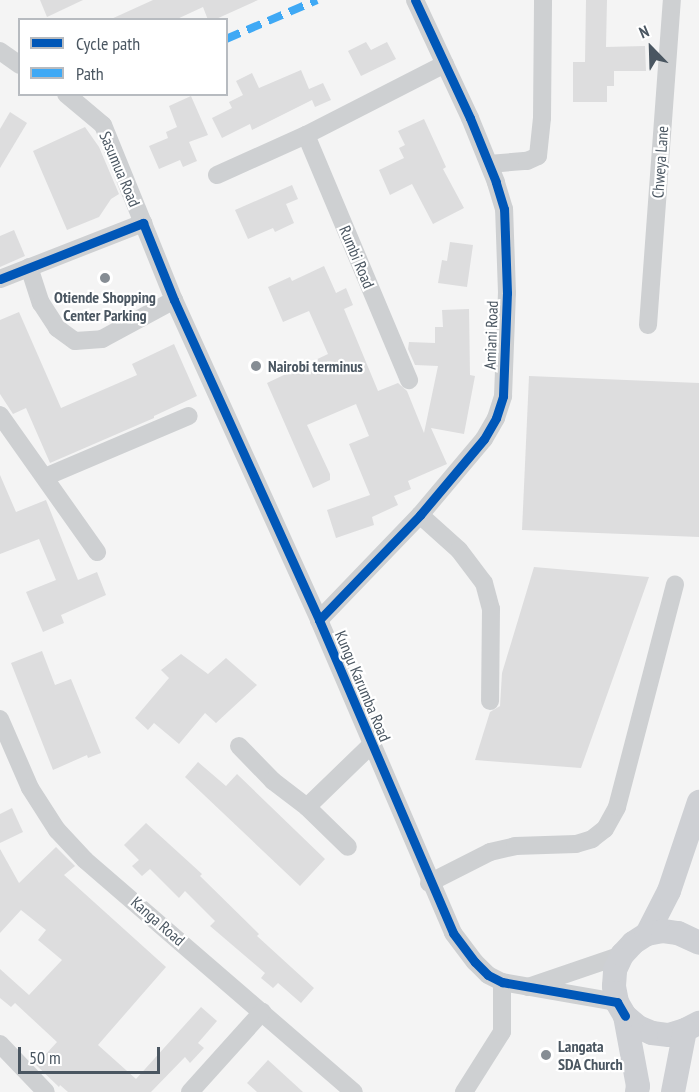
<!DOCTYPE html>
<style>
body{margin:0}
#map{position:relative;width:699px;height:1092px;overflow:hidden;background:#f4f4f4;font-family:"PT Sans Narrow",sans-serif}
div>[style]{position:absolute}
.building>*{inset:0;background:#ddddde}
.street>*{height:18px;margin:-9px;padding:0 9px;transform-origin:9px;border-radius:9px;background:#ced0d2}
.secondary>*{height:24px;margin:-12px;padding:0 12px;transform-origin:12px;border-radius:12px;background:#ced0d4}
.quiet>*{height:8px;margin-top:-4px;transform-origin:0;background:repeating-linear-gradient(90deg,#3fa9f5 0 15px,transparent 0 23px)}
.cycleway>*{height:9px;margin:-4.5px;padding:0 4.5px;transform-origin:4.5px;border-radius:4.5px;background:#0057b8}
.dots>*{width:16px;height:16px;translate:-50% -50%;box-sizing:border-box;border:3px solid #fff;border-radius:50%}
span{translate:-50% -50%;white-space:nowrap;text-align:center;line-height:1.15;-webkit-text-stroke:4.5px #fff;paint-order:stroke}
.street-label{font-size:16px;color:#4a5661}
.poi-label{font-size:16px;color:#4a5661;font-weight:700}
.left{translate:0 -50%;text-align:left}
.legend{position:absolute;left:18px;top:18px;width:210px;height:78px;box-sizing:border-box;background:#fff;border:2px solid #b7bbc0;margin:0;padding:8px 10px;list-style:none;font-size:18px;color:#4a5661}
.legend li{display:flex;align-items:center;gap:12px;height:30px}
.legend b{width:30px;border:2px solid #b7bbc0}
.north{position:absolute;left:621px;top:18px;width:60px;height:60px;-webkit-text-stroke:4px #fff;paint-order:stroke;rotate:337deg;font-size:16px;font-weight:700;line-height:24px;text-align:center;color:#4a5661}
.north::after{content:'';display:block;margin:auto;width:21px;height:27px;background:#4a5661;clip-path:polygon(50% 0,100% 100%,50% 72%,0 100%)}
.scale{position:absolute;left:18px;top:1047px;width:142px;height:27px;box-sizing:border-box;border:3px solid #4a5661;border-top:0;padding-left:8px;font-size:18px;line-height:21px;white-space:nowrap;color:#4a5661;-webkit-text-stroke:4px #fff;paint-order:stroke}
</style>
<div id="map">
<div class="building">
<div style="clip-path:polygon(40px 0,83px 0,47px 17px)"></div>
<div style="clip-path:polygon(153px 0,258px 0,214px 20px,208px 20px,203px 7px,175px 20px,109px 20px)"></div>
<div style="clip-path:polygon(586px 0,607px 0,606px 47px,645px 46px,646px 71px,614px 71px,614px 86px,607px 86px,607px 102px,573px 102px,573px 62px,585px 62px)"></div>
<div style="clip-path:polygon(366px 42px,371px 50px,387px 42px,396px 59px,361px 76px,348px 51px)"></div>
<div style="clip-path:polygon(301px 70px,309px 89px,323px 83px,331px 100px,315px 107px,312px 100px,252px 130px,250px 124px,222px 138px,212px 118px,232px 108px,229px 102px,243px 95px,236px 81px,252px 73px,259px 88px)"></div>
<div style="clip-path:polygon(191px 96px,208px 135px,189px 142px,197px 161px,183px 167px,180px 160px,159px 169px,149px 146px,168px 138px,166px 132px,177px 127px,169px 106px)"></div>
<div style="clip-path:polygon(10px 112px,27px 123px,0 168px,0 129px)"></div>
<div style="clip-path:polygon(424px 119px,446px 167px,443px 169px,464px 208px,433px 224px,412px 184px,390px 195px,379px 170px,404px 158px,399px 148px,405px 145px,398px 131px)"></div>
<div style="clip-path:polygon(85px 127px,99px 147px,119px 194px,111px 199px,99px 217px,67px 230px,33px 151px)"></div>
<div style="clip-path:polygon(292px 185px,298px 199px,286px 204px,294px 223px,275px 232px,273px 228px,248px 239px,235px 210px)"></div>
<div style="clip-path:polygon(14px 230px,25px 256px,0 267px,0 236px)"></div>
<div style="clip-path:polygon(450px 242px,473px 245px,467px 287px,438px 283px,442px 260px,447px 261px)"></div>
<div style="clip-path:polygon(324px 266px,336px 293px,346px 288px,353px 305px,344px 309px,378px 391px,398px 383px,407px 391px,424px 433px,438px 366px,415px 365px,408px 349px,409px 342px,435px 343px,435px 327px,443px 327px,442px 310px,469px 309px,470px 375px,475px 376px,464px 434px,431px 428px,447px 464px,408px 481px,411px 489px,394px 496px,398px 505px,372px 517px,374px 525px,336px 538px,327px 510px,370px 495px,349px 444px,369px 436px,356px 404px,307px 425px,330px 474px,330px 480px,313px 488px,267px 383px,328px 354px,309px 311px,283px 322px,268px 287px,290px 277px,292px 281px)"></div>
<div style="clip-path:polygon(19px 312px,61px 408px,137px 375px,132px 364px,174px 344px,197px 396px,154px 416px,154px 418px,50px 463px,26px 408px,13px 414px,0 394px,0 320px)"></div>
<div style="clip-path:polygon(529px 376px,699px 383px,699px 537px,522px 530px)"></div>
<div style="clip-path:polygon(0 475px,16px 512px,46px 500px,78px 580px,97px 572px,106px 595px,61px 615px,64px 623px,43px 632px,26px 592px,56px 580px,39px 539px,0 554px)"></div>
<div style="clip-path:polygon(534px 567px,649px 577px,581px 768px,475px 760px,490px 712px,500px 706px,502px 673px)"></div>
<div style="clip-path:polygon(42px 651px,55px 685px,71px 679px,101px 753px,88px 758px,87px 755px,53px 770px,11px 663px)"></div>
<div style="clip-path:polygon(181px 654px,208px 674px,226px 658px,257px 685px,216px 723px,205px 713px,179px 744px,154px 723px,148px 730px,135px 718px,169px 678px,161px 670px)"></div>
<div style="clip-path:polygon(198px 762px,226px 786px,237px 774px,325px 859px,300px 886px,185px 777px)"></div>
<div style="clip-path:polygon(12px 808px,23px 832px,0 843px,0 814px)"></div>
<div style="clip-path:polygon(146px 823px,202px 874px,200px 876px,259px 934px,257px 936px,314px 988px,301px 1003px,278px 983px,273px 988px,261px 978px,265px 973px,210px 926px,215px 921px,185px 891px,179px 898px,150px 869px,142px 876px,132px 866px,139px 860px,124px 845px)"></div>
<div style="clip-path:polygon(56px 847px,75px 866px,64px 875px,166px 967px,98px 1045px,136px 1079px,201px 1007px,217px 1021px,198px 1043px,204px 1048px,190px 1063px,185px 1057px,151px 1092px,68px 1092px,60px 1085px,59px 1087px,36px 1065px,57px 1042px,15px 1003px,11px 1007px,0 998px,0 969px,29px 995px,62px 960px,38px 940px,46px 930px,21px 910px,0 933px,0 849px,19px 883px)"></div>
<div style="clip-path:polygon(268px 1060px,303px 1092px,257px 1092px,247px 1083px)"></div>
</div>
<div class="street">
<div style="left:0;top:51px;width:24px;rotate:35deg"></div>
<div style="left:66px;top:94px;width:48px;rotate:40deg"></div>
<div style="left:103px;top:125px;width:106px;rotate:67.8deg"></div>
<div style="left:306px;top:135px;width:266px;rotate:67.2deg"></div>
<div style="left:489px;top:164px;width:38px;rotate:-5deg"></div>
<div style="left:527px;top:161px;width:12px;rotate:-24deg"></div>
<div style="left:538px;top:156px;width:38px;rotate:-84deg"></div>
<div style="left:542px;top:118px;width:118px;rotate:-89.5deg"></div>
<div style="left:217px;top:175px;width:98px;rotate:-24.2deg"></div>
<div style="left:306px;top:135px;width:156px;rotate:-27.1deg"></div>
<div style="left:29px;top:267px;width:38px;rotate:72deg"></div>
<div style="left:41px;top:303px;width:30px;rotate:57deg"></div>
<div style="left:57px;top:328px;width:22px;rotate:36deg"></div>
<div style="left:75px;top:341px;width:27px;rotate:-4deg"></div>
<div style="left:102px;top:339px;width:82px;rotate:-28.4deg"></div>
<div style="left:0;top:279px;width:154px;rotate:-21.4deg"></div>
<div style="left:143px;top:223px;width:83px;rotate:68.1deg"></div>
<div style="left:174px;top:300px;width:351px;rotate:65.6deg"></div>
<div style="left:319px;top:620px;width:340px;rotate:66.8deg"></div>
<div style="left:453px;top:933px;width:36px;rotate:53deg"></div>
<div style="left:475px;top:962px;width:18px;rotate:45deg"></div>
<div style="left:488px;top:975px;width:16px;rotate:27deg"></div>
<div style="left:502px;top:982px;width:117px;rotate:9.9deg"></div>
<div style="left:648px;top:325px;width:326px;rotate:-85.8deg"></div>
<div style="left:0;top:415px;width:168px;rotate:54.7deg"></div>
<div style="left:45px;top:477px;width:156px;rotate:-23deg"></div>
<div style="left:420px;top:515px;width:52px;rotate:41.9deg"></div>
<div style="left:459px;top:550px;width:41px;rotate:52.9deg"></div>
<div style="left:484px;top:583px;width:27px;rotate:75deg"></div>
<div style="left:491px;top:609px;width:92px;rotate:90.6deg"></div>
<div style="left:319px;top:620px;width:146px;rotate:-46.1deg"></div>
<div style="left:420px;top:515px;width:99px;rotate:-49.9deg"></div>
<div style="left:484px;top:439px;width:24px;rotate:-60deg"></div>
<div style="left:496px;top:418px;width:23px;rotate:-72deg"></div>
<div style="left:503px;top:396px;width:103px;rotate:-87.8deg"></div>
<div style="left:507px;top:293px;width:84px;rotate:-92deg"></div>
<div style="left:504px;top:209px;width:28px;rotate:-107deg"></div>
<div style="left:496px;top:182px;width:69px;rotate:-112.1deg"></div>
<div style="left:470px;top:118px;width:130px;rotate:-115deg"></div>
<div style="left:0;top:719px;width:75px;rotate:66.5deg"></div>
<div style="left:30px;top:788px;width:50px;rotate:57.3deg"></div>
<div style="left:57px;top:830px;width:41px;rotate:47deg"></div>
<div style="left:85px;top:860px;width:355px;rotate:40.8deg"></div>
<div style="left:239px;top:746px;width:49px;rotate:45.8deg"></div>
<div style="left:273px;top:781px;width:43px;rotate:37.4deg"></div>
<div style="left:307px;top:807px;width:91px;rotate:-44.1deg"></div>
<div style="left:307px;top:807px;width:57px;rotate:44.3deg"></div>
<div style="left:429px;top:883px;width:68px;rotate:-26.9deg"></div>
<div style="left:490px;top:852px;width:26px;rotate:-13deg"></div>
<div style="left:515px;top:846px;width:61px;rotate:-1.9deg"></div>
<div style="left:576px;top:844px;width:17px;rotate:-17deg"></div>
<div style="left:592px;top:839px;width:16px;rotate:-38deg"></div>
<div style="left:605px;top:829px;width:25px;rotate:-61deg"></div>
<div style="left:617px;top:807px;width:230px;rotate:-75.4deg"></div>
<div style="left:528px;top:987px;width:99px;rotate:-18.8deg"></div>
<div style="left:0;top:1044px;width:66px;rotate:46.2deg"></div>
<div style="left:190px;top:1092px;width:108px;rotate:-48deg"></div>
<div style="left:464px;top:1092px;width:71px;rotate:-57.7deg"></div>
<div style="left:502px;top:1032px;width:50px;rotate:-90deg"></div>
</div>
<div class="secondary">
<div style="left:647px;top:934px;width:48px;rotate:-62.9deg"></div>
<div style="left:669px;top:891px;width:94px;rotate:-71.4deg"></div>
<div style="left:625px;top:1016px;width:17px;rotate:40deg"></div>
<div style="left:638px;top:1027px;width:15px;rotate:23deg"></div>
<div style="left:652px;top:1033px;width:17px;rotate:7deg"></div>
<div style="left:669px;top:1035px;width:17px;rotate:-17deg"></div>
<div style="left:685px;top:1030px;width:16px;rotate:-27deg"></div>
<div style="left:637px;top:1092px;width:6px;rotate:-81deg"></div>
<div style="left:638px;top:1086px;width:71px;rotate:-100.5deg"></div>
<div style="left:625px;top:1016px;width:16px;rotate:-120deg"></div>
<div style="left:617px;top:1002px;width:16px;rotate:-101deg"></div>
<div style="left:614px;top:986px;width:16px;rotate:-86deg"></div>
<div style="left:615px;top:970px;width:17px;rotate:-65deg"></div>
<div style="left:622px;top:955px;width:16px;rotate:-47deg"></div>
<div style="left:633px;top:943px;width:17px;rotate:-33deg"></div>
<div style="left:647px;top:934px;width:16px;rotate:-11deg"></div>
<div style="left:663px;top:931px;width:15px;rotate:8deg"></div>
<div style="left:678px;top:933px;width:23px;rotate:25deg"></div>
<div style="left:673px;top:1092px;width:63px;rotate:-79deg"></div>
</div>
<div class="quiet">
<div style="left:226px;top:39px;width:99px;rotate:-23.2deg"></div>
</div>
<div class="cycleway">
<div style="left:0;top:279px;width:154px;rotate:-21.4deg"></div>
<div style="left:143px;top:223px;width:83px;rotate:68.1deg"></div>
<div style="left:174px;top:300px;width:351px;rotate:65.6deg"></div>
<div style="left:319px;top:620px;width:340px;rotate:66.8deg"></div>
<div style="left:453px;top:933px;width:36px;rotate:53deg"></div>
<div style="left:475px;top:962px;width:18px;rotate:45deg"></div>
<div style="left:488px;top:975px;width:16px;rotate:27deg"></div>
<div style="left:502px;top:982px;width:117px;rotate:9.9deg"></div>
<div style="left:617px;top:1002px;width:16px;rotate:60deg"></div>
<div style="left:319px;top:620px;width:146px;rotate:-46.1deg"></div>
<div style="left:420px;top:515px;width:99px;rotate:-49.9deg"></div>
<div style="left:484px;top:439px;width:24px;rotate:-60deg"></div>
<div style="left:496px;top:418px;width:23px;rotate:-72deg"></div>
<div style="left:503px;top:396px;width:103px;rotate:-87.8deg"></div>
<div style="left:507px;top:293px;width:84px;rotate:-92deg"></div>
<div style="left:504px;top:209px;width:28px;rotate:-107deg"></div>
<div style="left:496px;top:182px;width:69px;rotate:-112.1deg"></div>
<div style="left:470px;top:118px;width:130px;rotate:-115deg"></div>
</div>
<div class="dots">
<div style="left:105px;top:278px;background:#868d94"></div>
<div style="left:256px;top:366px;background:#868d94"></div>
<div style="left:546px;top:1055px;background:#868d94"></div>
</div>
<div class="street-label">
<span style="left:660px;top:162px;rotate:-86deg">Chweya Lane</span>
<span style="left:120px;top:169px;rotate:67deg">Sasumua Road</span>
<span style="left:357px;top:257px;rotate:67deg">Rumbi Road</span>
<span style="left:491px;top:335px;rotate:-88deg">Amiani Road</span>
<span style="left:363px;top:686px;rotate:67deg">Kungu Karumba Road</span>
<span style="left:158px;top:921px;rotate:41deg">Kanga Road</span>
</div>
<div class="poi-label">
<span style="left:105px;top:306px">Otiende Shopping<br>Center Parking</span>
<span class="left" style="left:268px;top:366px">Nairobi terminus</span>
<span class="left" style="left:558px;top:1055px">Langata<br>SDA Church</span>
</div>
<ul class="legend">
<li><b style="height:8px;background:#0057b8"></b>Cycle path</li>
<li><b style="height:8px;background:#3fa9f5"></b>Path</li>
</ul>
<div class="north">N</div>
<div class="scale">50 m</div>
</div>
